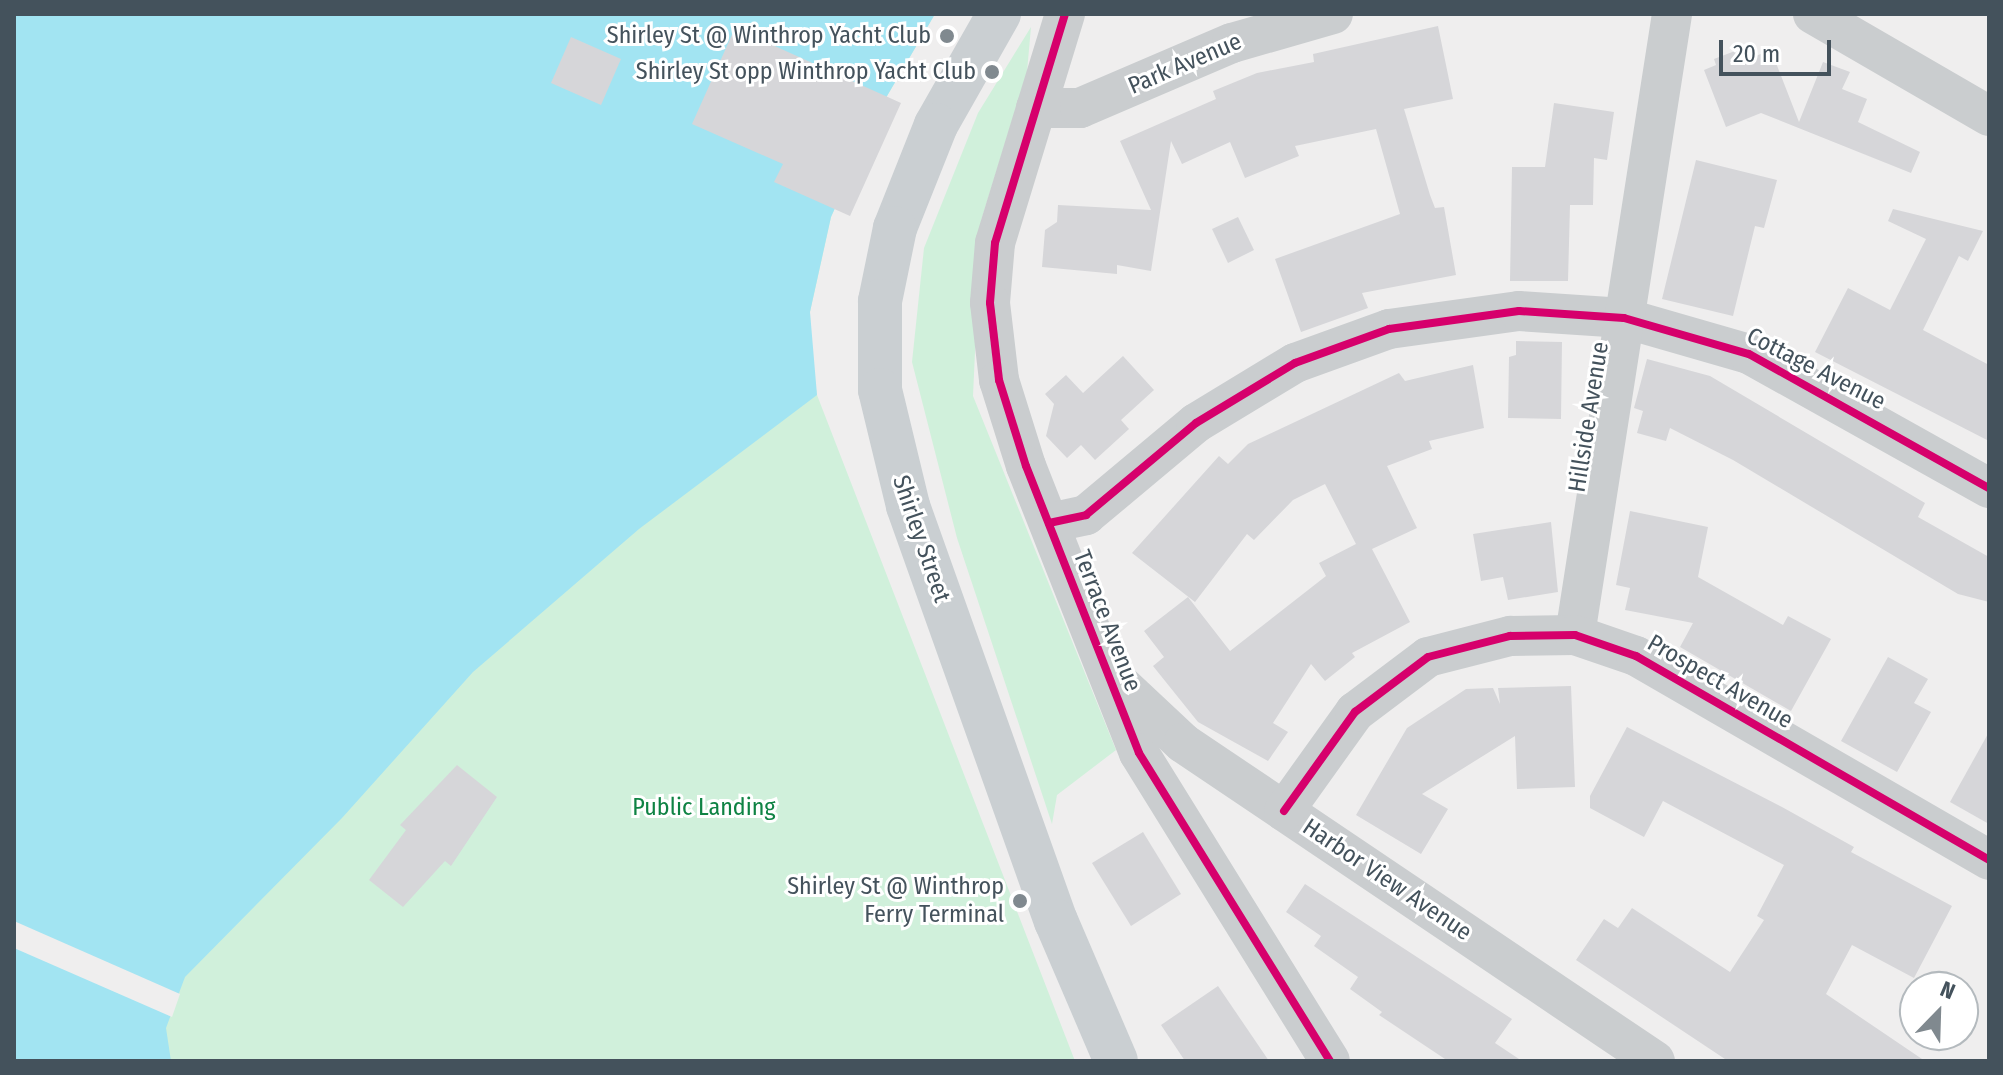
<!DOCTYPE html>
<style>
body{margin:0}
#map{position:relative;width:2003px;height:1075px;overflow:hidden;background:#efeeee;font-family:"Fira Sans Condensed",sans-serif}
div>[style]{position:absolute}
.green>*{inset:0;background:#d0f0db}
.water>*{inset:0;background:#a2e4f2}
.pier>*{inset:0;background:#efeeee}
.building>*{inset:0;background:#d6d6d9}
.street>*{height:40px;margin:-20px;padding:0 20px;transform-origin:20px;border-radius:20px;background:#cacdcf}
.secondary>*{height:44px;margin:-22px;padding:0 22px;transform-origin:22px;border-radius:22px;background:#cacfd2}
.cycleway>*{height:8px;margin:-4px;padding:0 4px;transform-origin:4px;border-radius:4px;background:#d6006c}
.dots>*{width:22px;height:22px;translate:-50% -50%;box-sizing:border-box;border:4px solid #fff;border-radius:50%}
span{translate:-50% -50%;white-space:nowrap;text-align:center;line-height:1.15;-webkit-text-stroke:6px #fff;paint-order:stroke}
.poi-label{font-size:24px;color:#44525c}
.right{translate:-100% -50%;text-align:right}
.street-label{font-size:24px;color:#44525c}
.park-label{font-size:24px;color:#0f8344}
.frame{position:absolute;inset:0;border:16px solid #44525c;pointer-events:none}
.north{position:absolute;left:1899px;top:971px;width:80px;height:80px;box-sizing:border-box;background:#fff;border:2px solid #b4babe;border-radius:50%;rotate:23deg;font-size:22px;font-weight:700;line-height:32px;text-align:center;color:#44525c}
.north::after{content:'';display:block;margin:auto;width:28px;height:36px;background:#80898f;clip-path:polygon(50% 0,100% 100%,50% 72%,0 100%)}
.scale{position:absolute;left:1719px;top:40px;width:112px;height:36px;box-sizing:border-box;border:4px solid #44525c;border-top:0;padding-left:10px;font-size:24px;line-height:28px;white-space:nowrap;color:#44525c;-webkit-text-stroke:6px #fff;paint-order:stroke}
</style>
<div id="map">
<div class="green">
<div style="clip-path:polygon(935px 14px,880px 108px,831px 217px,810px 312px,811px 355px,817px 395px,1075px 1061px,91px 1061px)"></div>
<div style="clip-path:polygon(1031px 27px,1027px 72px,981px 221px,973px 396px,1116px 750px,1057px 795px,1052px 824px,957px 538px,912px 362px,924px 248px,978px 113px)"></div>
</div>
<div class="water">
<div style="clip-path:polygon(14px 14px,935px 14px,880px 108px,831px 217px,810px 312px,817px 395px,639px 529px,473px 672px,342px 818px,185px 977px,166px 1028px,171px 1061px,14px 1061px)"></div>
</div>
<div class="pier">
<div style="clip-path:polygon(14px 921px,180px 994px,172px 1017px,14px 948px)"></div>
</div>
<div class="building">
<div style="clip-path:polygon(1438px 26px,1453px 99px,1404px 109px,1430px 195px,1435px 208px,1444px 207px,1456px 275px,1362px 293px,1368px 308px,1301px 332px,1275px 259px,1400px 214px,1376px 129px,1295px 146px,1299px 156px,1245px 178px,1230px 142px,1182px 164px,1171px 141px,1151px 271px,1117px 265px,1117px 274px,1042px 267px,1045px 230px,1057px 222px,1058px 205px,1151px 210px,1120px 141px,1216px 99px,1213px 91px,1257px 73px,1314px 62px,1313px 54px)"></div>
<div style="clip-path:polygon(735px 28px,901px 103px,850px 216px,774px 182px,783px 164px,692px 124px)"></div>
<div style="clip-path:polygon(571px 37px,621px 59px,601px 105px,551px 83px)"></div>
<div style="clip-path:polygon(1748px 46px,1753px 57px,1771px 50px,1799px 122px,1823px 62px,1850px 72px,1842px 89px,1867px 99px,1858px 122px,1920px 152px,1911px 173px,1761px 113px,1726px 127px,1704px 70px,1716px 65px,1714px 59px)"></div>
<div style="clip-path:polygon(1554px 103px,1614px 112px,1607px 160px,1594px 158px,1593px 205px,1570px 205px,1568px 281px,1510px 281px,1512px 167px,1545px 167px)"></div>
<div style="clip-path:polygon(1696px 160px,1777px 180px,1764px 228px,1755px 226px,1733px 316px,1662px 299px)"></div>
<div style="clip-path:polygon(1893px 209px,1983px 231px,1968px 261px,1959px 256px,1923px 330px,1989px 365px,1989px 441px,1815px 352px,1848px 288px,1890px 310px,1926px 239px,1888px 221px)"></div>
<div style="clip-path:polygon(1238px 217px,1254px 250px,1228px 263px,1212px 229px)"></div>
<div style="clip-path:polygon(1516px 341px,1562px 342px,1561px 419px,1508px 418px,1509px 357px,1516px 355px)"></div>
<div style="clip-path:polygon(1123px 356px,1154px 390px,1121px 420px,1129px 429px,1095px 460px,1081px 445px,1067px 458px,1046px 436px,1054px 404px,1045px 394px,1066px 375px,1083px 393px)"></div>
<div style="clip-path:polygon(1647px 359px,1710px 376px,1925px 503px,1918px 517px,1989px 557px,1989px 602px,1958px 594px,1733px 460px,1670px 428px,1666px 441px,1637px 433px,1643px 411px,1634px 408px)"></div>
<div style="clip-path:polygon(1473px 365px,1484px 428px,1429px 441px,1432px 449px,1387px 466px,1417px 528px,1372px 549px,1410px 622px,1352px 653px,1355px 657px,1325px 681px,1311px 664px,1273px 723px,1288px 732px,1268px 761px,1198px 722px,1153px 666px,1164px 657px,1144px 631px,1188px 597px,1230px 651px,1326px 576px,1319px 563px,1356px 544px,1325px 484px,1293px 500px,1254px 540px,1247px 534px,1195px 602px,1132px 553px,1219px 456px,1228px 464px,1248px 444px,1399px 373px,1405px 381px)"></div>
<div style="clip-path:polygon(1630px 511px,1708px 527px,1698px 577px,1783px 625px,1788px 616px,1831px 639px,1791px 711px,1680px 647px,1693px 623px,1625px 610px,1630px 588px,1616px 585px)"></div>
<div style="clip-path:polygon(1551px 522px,1558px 592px,1508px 600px,1503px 577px,1481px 581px,1473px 534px)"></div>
<div style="clip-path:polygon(1888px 657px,1928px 679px,1914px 703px,1931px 712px,1897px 772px,1841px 741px)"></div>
<div style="clip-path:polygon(1571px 686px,1575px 787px,1517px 789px,1515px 736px,1422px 794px,1448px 809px,1421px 854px,1356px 815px,1407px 728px,1466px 689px,1493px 688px,1500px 704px,1498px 688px)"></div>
<div style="clip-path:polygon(1627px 727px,1782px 807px,1854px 847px,1851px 852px,1952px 906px,1914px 978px,1852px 945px,1826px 994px,1925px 1061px,1728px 1061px,1576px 960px,1604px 919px,1618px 928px,1632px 908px,1730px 972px,1764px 920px,1757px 916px,1784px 865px,1663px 801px,1644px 837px,1590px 808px,1590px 796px)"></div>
<div style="clip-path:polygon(1989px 732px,1989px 824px,1950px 802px)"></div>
<div style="clip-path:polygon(457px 765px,497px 797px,451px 866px,445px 861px,403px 907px,369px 880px,406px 830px,400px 825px)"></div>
<div style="clip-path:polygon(1143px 832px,1181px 894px,1131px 926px,1092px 863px)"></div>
<div style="clip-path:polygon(1305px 884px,1512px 1019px,1495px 1043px,1522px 1061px,1448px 1061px,1379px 1015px,1382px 1012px,1350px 989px,1358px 977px,1314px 946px,1321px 936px,1286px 912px)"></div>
<div style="clip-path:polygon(1218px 986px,1269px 1061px,1185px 1061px,1161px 1025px)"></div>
</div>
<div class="street">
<div style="left:1065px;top:14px;width:239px;rotate:107deg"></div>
<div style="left:995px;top:243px;width:60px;rotate:94.8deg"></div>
<div style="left:990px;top:303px;width:78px;rotate:83.3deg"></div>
<div style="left:999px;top:380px;width:90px;rotate:72.6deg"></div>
<div style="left:1026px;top:466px;width:308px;rotate:68.5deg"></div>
<div style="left:1139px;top:753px;width:362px;rotate:58.2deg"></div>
<div style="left:1813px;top:14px;width:203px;rotate:30.1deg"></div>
<div style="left:1036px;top:108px;width:44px"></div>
<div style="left:1080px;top:108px;width:165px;rotate:-23.2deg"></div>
<div style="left:1232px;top:43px;width:105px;rotate:-16deg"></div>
<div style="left:1049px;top:523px;width:38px;rotate:-12deg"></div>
<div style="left:1086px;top:515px;width:143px;rotate:-39.9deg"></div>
<div style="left:1196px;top:423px;width:116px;rotate:-31.2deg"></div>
<div style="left:1295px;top:363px;width:100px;rotate:-19.9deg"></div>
<div style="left:1389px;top:329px;width:131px;rotate:-7.9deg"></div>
<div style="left:1519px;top:311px;width:105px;rotate:3.8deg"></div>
<div style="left:1624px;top:318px;width:130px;rotate:16.1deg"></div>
<div style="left:1749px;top:354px;width:275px;rotate:29.2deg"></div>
<div style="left:1575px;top:635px;width:629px;rotate:-81.12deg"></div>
<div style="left:1118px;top:682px;width:89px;rotate:43.2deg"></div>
<div style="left:1183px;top:743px;width:569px;rotate:33.97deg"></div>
<div style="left:1284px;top:811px;width:122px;rotate:-54.4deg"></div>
<div style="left:1355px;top:712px;width:91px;rotate:-37deg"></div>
<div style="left:1428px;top:657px;width:85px;rotate:-14.4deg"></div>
<div style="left:1510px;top:636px;width:65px;rotate:-0.9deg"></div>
<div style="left:1575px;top:635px;width:65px;rotate:19deg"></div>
<div style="left:1636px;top:656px;width:408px;rotate:30deg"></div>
</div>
<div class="secondary">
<div style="left:999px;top:14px;width:128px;rotate:119.6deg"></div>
<div style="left:936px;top:125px;width:111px;rotate:111.7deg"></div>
<div style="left:895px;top:228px;width:75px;rotate:101.6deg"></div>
<div style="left:880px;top:301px;width:89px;rotate:90deg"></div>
<div style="left:880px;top:390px;width:119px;rotate:76.4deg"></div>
<div style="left:908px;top:506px;width:441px;rotate:70.4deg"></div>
<div style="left:1056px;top:921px;width:152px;rotate:66.8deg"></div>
</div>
<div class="cycleway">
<div style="left:1065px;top:14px;width:239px;rotate:107deg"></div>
<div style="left:995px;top:243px;width:60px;rotate:94.8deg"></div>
<div style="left:990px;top:303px;width:78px;rotate:83.3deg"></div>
<div style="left:999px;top:380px;width:90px;rotate:72.6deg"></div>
<div style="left:1026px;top:466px;width:308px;rotate:68.5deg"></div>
<div style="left:1139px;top:753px;width:362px;rotate:58.2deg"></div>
<div style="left:1049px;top:523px;width:38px;rotate:-12deg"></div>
<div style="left:1086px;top:515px;width:143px;rotate:-39.9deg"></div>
<div style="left:1196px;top:423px;width:116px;rotate:-31.2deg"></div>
<div style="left:1295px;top:363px;width:100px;rotate:-19.9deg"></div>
<div style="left:1389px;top:329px;width:131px;rotate:-7.9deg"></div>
<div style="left:1519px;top:311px;width:105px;rotate:3.8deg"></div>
<div style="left:1624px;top:318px;width:130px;rotate:16.1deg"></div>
<div style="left:1749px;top:354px;width:275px;rotate:29.2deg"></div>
<div style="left:1284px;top:811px;width:122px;rotate:-54.4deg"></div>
<div style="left:1355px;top:712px;width:91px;rotate:-37deg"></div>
<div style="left:1428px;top:657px;width:85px;rotate:-14.4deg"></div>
<div style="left:1510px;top:636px;width:65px;rotate:-0.9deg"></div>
<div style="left:1575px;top:635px;width:65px;rotate:19deg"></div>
<div style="left:1636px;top:656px;width:408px;rotate:30deg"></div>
</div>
<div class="dots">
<div style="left:947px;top:36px;background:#80898f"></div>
<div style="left:992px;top:72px;background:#80898f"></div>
<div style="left:1020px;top:901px;background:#80898f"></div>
</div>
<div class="poi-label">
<span class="right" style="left:931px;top:36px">Shirley St @ Winthrop Yacht Club</span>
<span class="right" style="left:976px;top:72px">Shirley St opp Winthrop Yacht Club</span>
<span class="right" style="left:1004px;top:901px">Shirley St @ Winthrop<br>Ferry Terminal</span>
</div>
<div class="street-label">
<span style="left:1185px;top:64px;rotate:-23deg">Park Avenue</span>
<span style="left:1816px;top:369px;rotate:27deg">Cottage Avenue</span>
<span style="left:1589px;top:417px;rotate:-81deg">Hillside Avenue</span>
<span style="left:921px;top:539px;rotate:71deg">Shirley Street</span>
<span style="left:1107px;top:621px;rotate:69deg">Terrace Avenue</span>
<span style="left:1720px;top:682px;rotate:30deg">Prospect Avenue</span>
<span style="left:1387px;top:880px;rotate:34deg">Harbor View Avenue</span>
</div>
<div class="park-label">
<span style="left:704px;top:808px">Public Landing</span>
</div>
<div class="frame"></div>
<div class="north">N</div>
<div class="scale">20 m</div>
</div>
